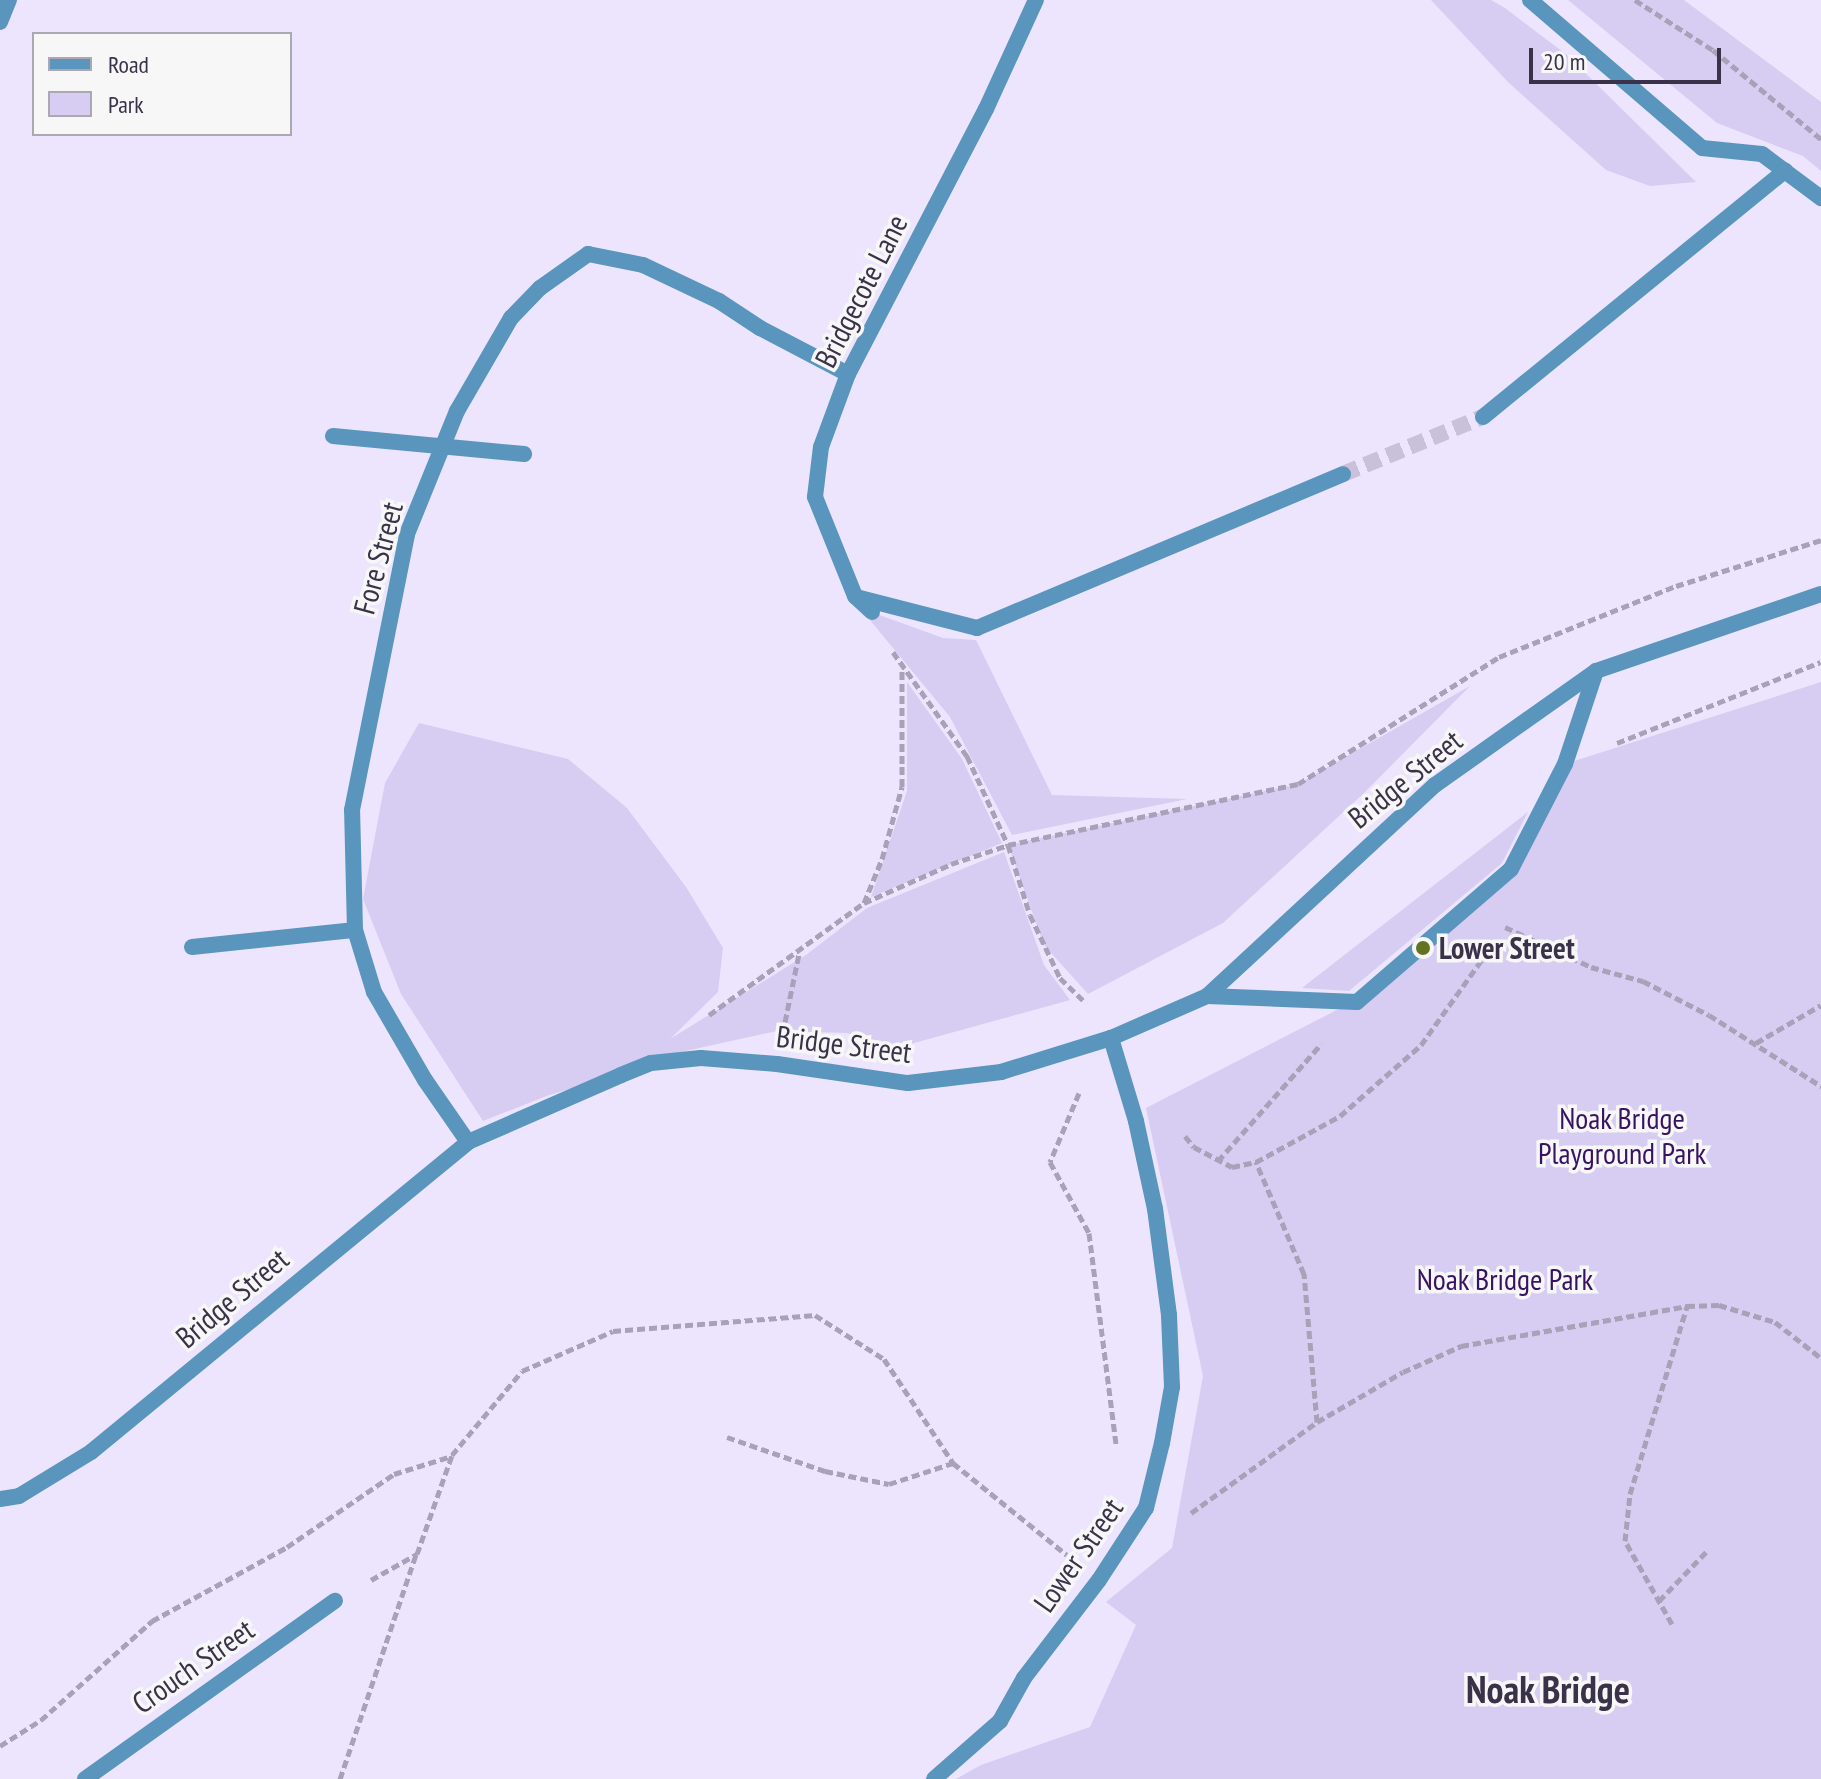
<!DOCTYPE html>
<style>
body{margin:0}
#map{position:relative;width:1821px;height:1779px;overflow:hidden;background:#ece5fd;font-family:"PT Sans Narrow",sans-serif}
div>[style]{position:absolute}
.green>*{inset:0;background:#d7ccf2}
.minor-tunnel>*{height:16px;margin-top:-8px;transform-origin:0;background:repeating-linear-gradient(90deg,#c8c1d9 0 16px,transparent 0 24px)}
.path>*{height:5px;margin-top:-2.5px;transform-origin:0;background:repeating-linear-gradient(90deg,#a8a1b8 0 8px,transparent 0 12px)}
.service>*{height:16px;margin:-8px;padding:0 8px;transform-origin:8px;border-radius:8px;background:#5995bd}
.minor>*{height:16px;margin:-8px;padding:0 8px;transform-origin:8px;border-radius:8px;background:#5995bd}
.tertiary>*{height:16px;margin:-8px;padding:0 8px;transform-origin:8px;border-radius:8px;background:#5995bd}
.minor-bridge>*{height:16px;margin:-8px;padding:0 8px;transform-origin:8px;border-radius:8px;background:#5995bd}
.dots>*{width:22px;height:22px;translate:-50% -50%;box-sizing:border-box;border:4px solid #f7f7f7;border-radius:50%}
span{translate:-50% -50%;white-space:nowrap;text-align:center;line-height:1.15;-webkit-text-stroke:7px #f7f7f7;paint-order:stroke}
.street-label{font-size:30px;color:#3a3249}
.poi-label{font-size:30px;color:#3a3249;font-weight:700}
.left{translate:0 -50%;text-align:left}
.park-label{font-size:30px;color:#381363}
.district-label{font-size:38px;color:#3a3249;font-weight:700}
.legend{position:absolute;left:32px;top:32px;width:260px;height:104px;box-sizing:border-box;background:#f7f7f7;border:2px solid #aba8b1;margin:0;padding:10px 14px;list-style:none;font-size:24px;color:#3a3249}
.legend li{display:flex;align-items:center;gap:16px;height:40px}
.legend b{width:40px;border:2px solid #aba8b1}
.scale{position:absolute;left:1529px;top:48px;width:192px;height:36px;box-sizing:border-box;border:4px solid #3a3249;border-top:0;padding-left:10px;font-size:24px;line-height:28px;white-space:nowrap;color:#3a3249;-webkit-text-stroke:6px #f7f7f7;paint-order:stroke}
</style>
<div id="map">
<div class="green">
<div style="clip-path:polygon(1431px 0,1491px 0,1505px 8px,1567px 55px,1696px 182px,1650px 186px,1606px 170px,1509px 83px)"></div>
<div style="clip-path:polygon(1568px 0,1684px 0,1821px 102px,1821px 171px,1803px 156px,1717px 123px)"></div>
<div style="clip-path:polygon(860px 608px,943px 638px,976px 640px,1052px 795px,1187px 799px,1012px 835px,950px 717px)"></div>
<div style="clip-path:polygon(907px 682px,962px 759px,1002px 843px,871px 897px,907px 791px)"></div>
<div style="clip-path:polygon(1821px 682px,1821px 1779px,956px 1779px,981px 1765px,1090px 1727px,1136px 1625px,1106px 1602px,1172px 1548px,1203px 1376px,1146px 1108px,1366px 995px,1511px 869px,1565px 764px)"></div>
<div style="clip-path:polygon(1470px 686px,1365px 792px,1223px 923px,1088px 994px,1044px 945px,1008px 845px,1298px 784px)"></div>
<div style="clip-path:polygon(419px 723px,568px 759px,627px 808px,686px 887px,723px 948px,718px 992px,670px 1039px,806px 955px,867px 908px,1004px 852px,1044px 965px,1070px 1000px,896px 1048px,847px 1033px,777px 1031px,640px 1061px,621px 1075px,549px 1095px,483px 1121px,401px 994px,363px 899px,385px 783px)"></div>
<div style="clip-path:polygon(1528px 812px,1502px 863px,1349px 991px,1302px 988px)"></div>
</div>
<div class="minor-tunnel">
<div style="left:1343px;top:474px;width:151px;rotate:-22.2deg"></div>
</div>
<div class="path">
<div style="left:1635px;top:0;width:93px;rotate:32.7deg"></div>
<div style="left:1713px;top:50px;width:140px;rotate:39.5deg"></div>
<div style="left:893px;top:652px;width:128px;rotate:54.6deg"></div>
<div style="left:967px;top:756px;width:98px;rotate:65.3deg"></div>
<div style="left:1008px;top:845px;width:296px;rotate:-11.9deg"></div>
<div style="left:1298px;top:784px;width:238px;rotate:-32.3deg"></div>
<div style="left:1499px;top:657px;width:191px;rotate:-21.9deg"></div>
<div style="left:1676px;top:586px;width:152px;rotate:-17.6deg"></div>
<div style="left:1617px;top:743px;width:219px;rotate:-21.7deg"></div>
<div style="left:864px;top:903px;width:48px;rotate:-67.8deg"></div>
<div style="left:882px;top:859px;width:75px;rotate:-74.5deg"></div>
<div style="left:902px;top:787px;width:118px;rotate:-90deg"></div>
<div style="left:1505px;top:927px;width:95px;rotate:24.9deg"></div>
<div style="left:1591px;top:967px;width:54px;rotate:15.1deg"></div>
<div style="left:1643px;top:981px;width:74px;rotate:27.3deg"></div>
<div style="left:1709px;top:1015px;width:133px;rotate:32.4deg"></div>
<div style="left:709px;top:1015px;width:191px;rotate:-35.9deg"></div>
<div style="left:864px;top:903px;width:95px;rotate:-24.1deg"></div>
<div style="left:951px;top:864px;width:60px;rotate:-18.4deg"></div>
<div style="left:1008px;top:845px;width:73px;rotate:72.6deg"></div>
<div style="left:1030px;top:915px;width:70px;rotate:64.5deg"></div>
<div style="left:1060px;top:978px;width:36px;rotate:44deg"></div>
<div style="left:785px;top:1022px;width:69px;rotate:-78.4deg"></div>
<div style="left:1756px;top:1043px;width:75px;rotate:-30.3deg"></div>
<div style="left:1079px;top:1093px;width:75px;rotate:112.8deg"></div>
<div style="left:1050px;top:1162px;width:81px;rotate:61.2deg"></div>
<div style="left:1089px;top:1233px;width:214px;rotate:82.7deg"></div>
<div style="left:1185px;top:1136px;width:14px;rotate:51deg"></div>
<div style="left:1194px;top:1147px;width:43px;rotate:27.8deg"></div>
<div style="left:1232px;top:1167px;width:25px;rotate:-12deg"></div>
<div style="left:1256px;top:1162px;width:96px;rotate:-28.7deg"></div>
<div style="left:1340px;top:1116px;width:108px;rotate:-41.2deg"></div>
<div style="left:1421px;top:1045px;width:120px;rotate:-54.5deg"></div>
<div style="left:1218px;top:1161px;width:156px;rotate:-48.6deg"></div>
<div style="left:1317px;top:1422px;width:99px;rotate:-30.2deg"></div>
<div style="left:1403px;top:1372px;width:64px;rotate:-24.1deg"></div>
<div style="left:1461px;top:1346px;width:230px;rotate:-10deg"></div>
<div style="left:1687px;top:1306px;width:32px;rotate:-2deg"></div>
<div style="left:1719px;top:1305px;width:59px;rotate:16.9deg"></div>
<div style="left:1775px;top:1322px;width:58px;rotate:38deg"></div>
<div style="left:727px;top:1437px;width:104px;rotate:19.1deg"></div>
<div style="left:825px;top:1471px;width:65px;rotate:11.5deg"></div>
<div style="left:889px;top:1484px;width:67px;rotate:-18.2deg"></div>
<div style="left:1191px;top:1513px;width:155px;rotate:-35.8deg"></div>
<div style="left:1317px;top:1422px;width:149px;rotate:-95deg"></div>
<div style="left:1304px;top:1274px;width:122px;rotate:-113.2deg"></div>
<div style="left:371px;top:1580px;width:53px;rotate:-29.5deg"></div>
<div style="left:417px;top:1554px;width:105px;rotate:-70.5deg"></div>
<div style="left:452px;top:1455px;width:109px;rotate:-50.2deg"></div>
<div style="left:522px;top:1371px;width:99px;rotate:-23.7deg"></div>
<div style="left:613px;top:1331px;width:203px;rotate:-4.5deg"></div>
<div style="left:815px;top:1315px;width:82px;rotate:32.5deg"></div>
<div style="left:884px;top:1359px;width:125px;rotate:56.4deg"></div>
<div style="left:953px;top:1463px;width:146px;rotate:38.9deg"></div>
<div style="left:1659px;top:1601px;width:69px;rotate:-46.2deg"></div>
<div style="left:1672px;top:1624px;width:95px;rotate:-119.5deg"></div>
<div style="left:1625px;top:1541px;width:47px;rotate:-83.9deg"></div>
<div style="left:1630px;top:1494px;width:196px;rotate:-73.1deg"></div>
<div style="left:0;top:1746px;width:49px;rotate:-32.4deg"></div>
<div style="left:41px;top:1720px;width:149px;rotate:-41.7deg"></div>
<div style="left:152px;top:1621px;width:154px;rotate:-28.7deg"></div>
<div style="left:287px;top:1547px;width:130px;rotate:-34.3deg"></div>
<div style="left:394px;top:1474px;width:61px;rotate:-17.2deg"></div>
<div style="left:340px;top:1779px;width:237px;rotate:-71.3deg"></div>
</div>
<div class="service">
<div style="left:1207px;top:996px;width:150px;rotate:2.3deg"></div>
<div style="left:1357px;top:1002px;width:203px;rotate:-40.8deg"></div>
<div style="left:1511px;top:869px;width:118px;rotate:-62.8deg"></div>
<div style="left:1565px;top:764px;width:98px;rotate:-71.6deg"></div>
</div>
<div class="minor">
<div style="left:1530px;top:0;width:227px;rotate:40.7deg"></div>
<div style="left:1702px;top:148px;width:60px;rotate:5.7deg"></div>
<div style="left:1762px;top:154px;width:74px;rotate:36.7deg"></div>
<div style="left:1483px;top:417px;width:390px;rotate:-39.2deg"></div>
<div style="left:333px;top:436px;width:192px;rotate:5.4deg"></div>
<div style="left:856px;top:597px;width:125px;rotate:14.4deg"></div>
<div style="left:977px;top:628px;width:397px;rotate:-22.8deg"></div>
<div style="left:872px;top:612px;width:23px;rotate:-137deg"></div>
<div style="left:855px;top:596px;width:107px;rotate:-112deg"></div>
<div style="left:815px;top:497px;width:50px;rotate:-83.2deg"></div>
<div style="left:821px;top:447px;width:78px;rotate:-69.7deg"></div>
<div style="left:848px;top:374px;width:299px;rotate:-62.5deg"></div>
<div style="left:986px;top:109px;width:120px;rotate:-65.4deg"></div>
<div style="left:192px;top:947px;width:164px;rotate:-6deg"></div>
<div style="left:1207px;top:996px;width:311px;rotate:-42.8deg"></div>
<div style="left:1435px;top:785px;width:197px;rotate:-35.3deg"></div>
<div style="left:1596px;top:671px;width:238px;rotate:-18.9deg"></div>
<div style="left:468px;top:1142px;width:75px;rotate:-124.7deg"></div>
<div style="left:425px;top:1080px;width:102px;rotate:-120.1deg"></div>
<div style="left:374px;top:992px;width:65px;rotate:-107deg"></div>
<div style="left:355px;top:930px;width:120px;rotate:-91.4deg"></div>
<div style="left:352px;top:810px;width:281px;rotate:-78.7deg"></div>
<div style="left:407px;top:534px;width:133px;rotate:-67.9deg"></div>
<div style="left:457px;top:411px;width:108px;rotate:-59.9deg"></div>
<div style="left:511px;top:318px;width:42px;rotate:-46deg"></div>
<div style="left:540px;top:288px;width:59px;rotate:-35.3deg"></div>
<div style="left:588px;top:254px;width:56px;rotate:11.3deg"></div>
<div style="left:643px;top:265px;width:84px;rotate:25.3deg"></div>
<div style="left:719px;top:301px;width:49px;rotate:33.4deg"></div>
<div style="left:760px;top:328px;width:99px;rotate:27.6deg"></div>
<div style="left:0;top:1499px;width:19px;rotate:-9deg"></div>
<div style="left:19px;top:1496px;width:84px;rotate:-31.4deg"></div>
<div style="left:91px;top:1452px;width:488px;rotate:-39.4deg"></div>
<div style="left:468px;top:1142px;width:167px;rotate:-23.6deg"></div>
<div style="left:621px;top:1075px;width:32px;rotate:-22deg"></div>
<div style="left:651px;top:1063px;width:50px;rotate:-5.7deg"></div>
<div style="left:701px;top:1058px;width:76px;rotate:4.5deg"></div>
<div style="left:777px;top:1064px;width:132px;rotate:8.3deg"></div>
<div style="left:908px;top:1083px;width:94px;rotate:-6.7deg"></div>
<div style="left:85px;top:1779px;width:307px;rotate:-35.5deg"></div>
<div style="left:934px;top:1779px;width:88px;rotate:-41.3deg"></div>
<div style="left:1000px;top:1721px;width:49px;rotate:-60.8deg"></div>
<div style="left:1024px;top:1678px;width:123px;rotate:-52.6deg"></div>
<div style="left:1099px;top:1580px;width:86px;rotate:-56.9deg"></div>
<div style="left:1146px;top:1508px;width:67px;rotate:-76.2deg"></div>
<div style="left:1162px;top:1443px;width:57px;rotate:-79.9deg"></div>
<div style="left:1172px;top:1387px;width:72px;rotate:-92.4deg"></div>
<div style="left:1169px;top:1315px;width:107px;rotate:-97.5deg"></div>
<div style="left:1155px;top:1209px;width:90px;rotate:-102.2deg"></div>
<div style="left:1136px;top:1121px;width:87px;rotate:-106.8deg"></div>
</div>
<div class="tertiary">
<div style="left:0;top:22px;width:24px;rotate:-68deg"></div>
</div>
<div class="minor-bridge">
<div style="left:1001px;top:1072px;width:115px;rotate:-17.2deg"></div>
<div style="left:1111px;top:1038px;width:105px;rotate:-23.6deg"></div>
</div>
<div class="dots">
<div style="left:1423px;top:948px;background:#64731f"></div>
</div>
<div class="street-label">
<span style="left:861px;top:291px;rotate:-63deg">Bridgecote Lane</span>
<span style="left:378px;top:558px;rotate:-75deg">Fore Street</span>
<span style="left:1405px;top:779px;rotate:-39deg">Bridge Street</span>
<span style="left:844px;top:1044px;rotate:7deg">Bridge Street</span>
<span style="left:232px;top:1298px;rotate:-40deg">Bridge Street</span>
<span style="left:1078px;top:1555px;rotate:-55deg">Lower Street</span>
<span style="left:193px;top:1666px;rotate:-35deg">Crouch Street</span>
</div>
<div class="poi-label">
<span class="left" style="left:1439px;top:948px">Lower Street</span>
</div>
<div class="park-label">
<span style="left:1622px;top:1135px">Noak Bridge<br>Playground Park</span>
<span style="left:1505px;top:1279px">Noak Bridge Park</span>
</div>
<div class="district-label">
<span style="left:1548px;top:1689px">Noak Bridge</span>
</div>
<ul class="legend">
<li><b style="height:10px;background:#5995bd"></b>Road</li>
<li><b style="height:22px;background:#d7ccf2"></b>Park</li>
</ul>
<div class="scale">20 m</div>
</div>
